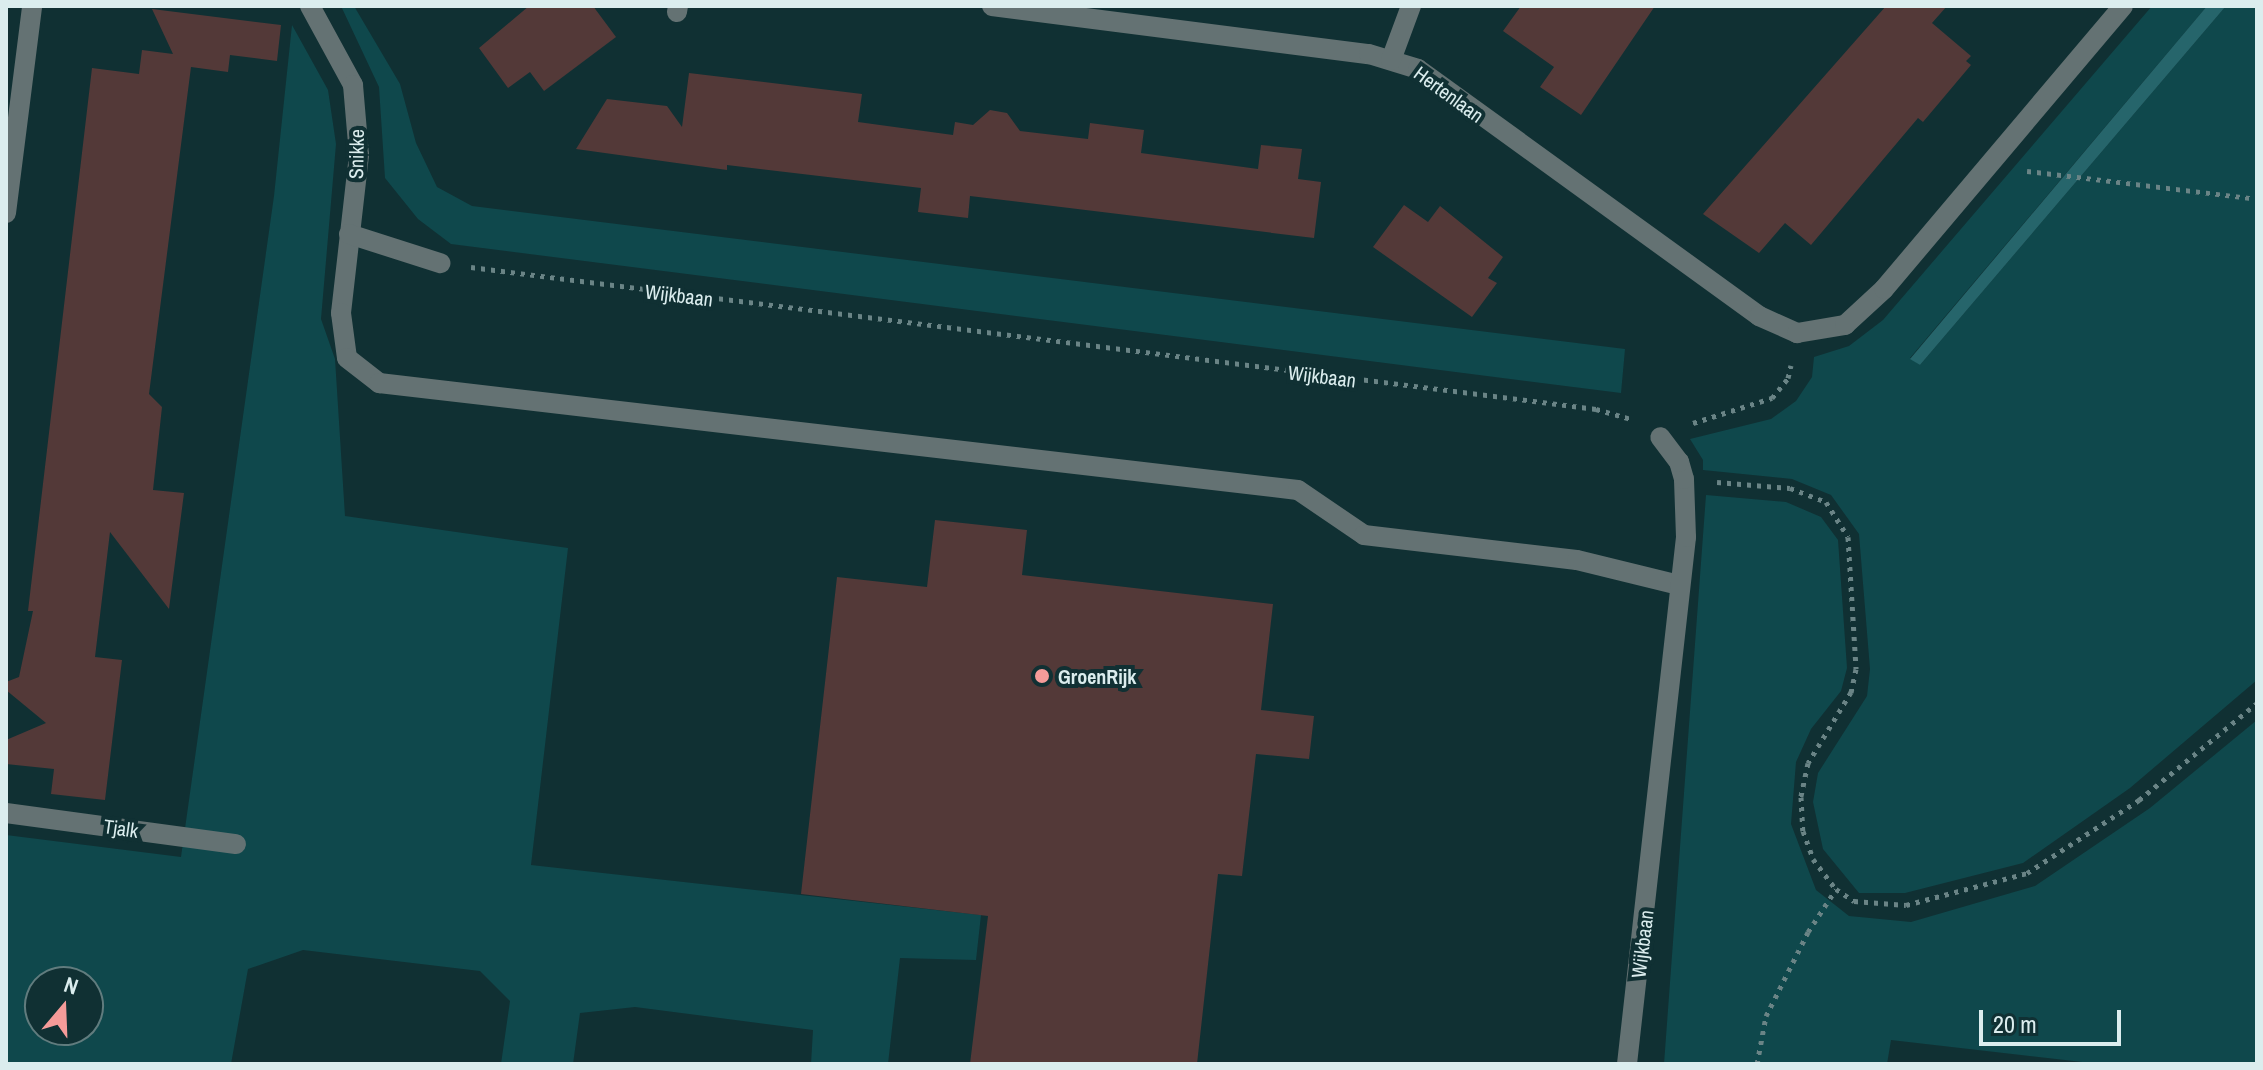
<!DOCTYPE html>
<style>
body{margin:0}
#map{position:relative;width:2263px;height:1070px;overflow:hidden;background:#103033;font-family:"Archivo Narrow",sans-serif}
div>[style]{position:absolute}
.green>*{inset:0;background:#0f484c}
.water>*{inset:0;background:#26656b}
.building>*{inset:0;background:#533938}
.path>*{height:5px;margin-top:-2.5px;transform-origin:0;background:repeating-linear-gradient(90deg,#6a8486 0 4px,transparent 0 10px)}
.minor>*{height:20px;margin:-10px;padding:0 10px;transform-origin:10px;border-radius:10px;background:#647273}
.dots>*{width:22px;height:22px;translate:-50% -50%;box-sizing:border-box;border:4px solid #103033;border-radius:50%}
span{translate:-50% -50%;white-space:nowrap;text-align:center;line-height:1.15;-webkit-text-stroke:8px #103033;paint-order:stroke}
.street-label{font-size:20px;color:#dbedee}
.poi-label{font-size:20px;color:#dbedee;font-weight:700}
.left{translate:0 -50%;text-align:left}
.frame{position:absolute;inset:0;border:8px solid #dbedee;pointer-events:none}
.north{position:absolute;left:24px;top:966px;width:80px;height:80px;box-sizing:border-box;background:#103033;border:2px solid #617c7e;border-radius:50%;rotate:19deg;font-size:22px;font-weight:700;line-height:32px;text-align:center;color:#dbedee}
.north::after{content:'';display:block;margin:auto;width:28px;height:36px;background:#f59b99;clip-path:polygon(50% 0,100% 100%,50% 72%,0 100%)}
.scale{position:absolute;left:1979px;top:1010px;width:142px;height:36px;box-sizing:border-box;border:4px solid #dbedee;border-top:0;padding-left:10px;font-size:24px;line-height:28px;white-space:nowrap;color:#dbedee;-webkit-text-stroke:6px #103033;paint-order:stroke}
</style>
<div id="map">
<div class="green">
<div style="clip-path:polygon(341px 6px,354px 6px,400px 84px,416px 143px,437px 187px,472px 206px,1625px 349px,1621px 393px,451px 244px,418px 219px,385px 178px,379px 87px)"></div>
<div style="clip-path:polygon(2152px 6px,2207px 6px,1910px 358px,1920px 365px,2226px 6px,2257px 6px,2257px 680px,2130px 788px,2023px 863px,1905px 893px,1859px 893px,1823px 849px,1813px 802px,1818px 773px,1867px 696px,1870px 669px,1859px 534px,1831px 495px,1792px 479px,1703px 470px,1703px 460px,1690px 439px,1771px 419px,1796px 401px,1812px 377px,1814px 357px,1849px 346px,1883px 320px)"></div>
<div style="clip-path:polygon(evenodd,292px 25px,328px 90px,336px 144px,321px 319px,335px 359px,345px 516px,568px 548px,531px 865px,981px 915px,976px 960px,900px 958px,888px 1064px,811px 1064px,813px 1030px,635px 1007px,580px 1013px,573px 1064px,501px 1064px,510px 1001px,480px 971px,303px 950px,248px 969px,231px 1064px,6px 1064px,6px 835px,181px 857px,274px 196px,292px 25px,40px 982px,88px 982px,88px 1030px,40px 1030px,40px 982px)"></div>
<div style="clip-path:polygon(1706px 495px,1786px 502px,1821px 517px,1838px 540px,1847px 668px,1841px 691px,1811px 729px,1796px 762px,1791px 824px,1816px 890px,1849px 916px,1911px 922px,2035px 886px,2150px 808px,2257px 720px,2257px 1064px,2100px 1064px,1891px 1040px,1887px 1064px,1664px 1064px)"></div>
</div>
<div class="water">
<div style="clip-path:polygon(2207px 6px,2226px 6px,1920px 365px,1910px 359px)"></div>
</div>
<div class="building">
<div style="clip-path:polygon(529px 6px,593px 6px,616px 37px,544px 91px,530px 72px,508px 88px,479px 48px)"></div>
<div style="clip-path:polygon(1521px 6px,1655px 6px,1581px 115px,1540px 87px,1554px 67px,1503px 31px)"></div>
<div style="clip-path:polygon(1886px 6px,1947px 6px,1932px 23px,1971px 56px,1966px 61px,1971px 65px,1923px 122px,1918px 118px,1811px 245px,1785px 223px,1759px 253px,1703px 214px)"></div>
<div style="clip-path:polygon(152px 9px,281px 25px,277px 61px,230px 55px,228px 72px,191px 67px,149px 394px,162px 407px,153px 490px,184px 493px,169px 609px,110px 532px,95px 657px,122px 660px,105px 800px,51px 794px,54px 769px,6px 764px,6px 740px,46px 723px,6px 690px,6px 682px,19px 677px,33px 611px,28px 611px,92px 68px,139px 74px,142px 50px,173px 54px)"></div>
<div style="clip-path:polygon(689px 73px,862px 94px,858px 122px,953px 135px,955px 122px,973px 125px,990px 110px,1007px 113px,1020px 131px,1088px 139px,1090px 123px,1144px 130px,1141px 153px,1258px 169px,1261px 145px,1302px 149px,1298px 179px,1321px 182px,1314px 238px,970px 196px,968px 218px,918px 212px,921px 188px,727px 165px,727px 170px,576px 149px,607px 99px,667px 106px,682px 127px)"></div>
<div style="clip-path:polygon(1404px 205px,1428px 222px,1440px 206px,1503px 257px,1488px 278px,1497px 283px,1472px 317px,1373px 247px)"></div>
<div style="clip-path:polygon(935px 520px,1027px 530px,1022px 575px,1273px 604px,1261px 710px,1314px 716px,1309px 759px,1256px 754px,1242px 876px,1218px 874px,1197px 1064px,970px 1064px,988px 916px,801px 894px,837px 577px,927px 587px)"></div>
</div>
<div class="path">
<div style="left:2027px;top:171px;width:232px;rotate:6.9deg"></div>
<div style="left:471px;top:267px;width:1134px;rotate:7.19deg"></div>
<div style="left:1596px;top:409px;width:36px;rotate:16deg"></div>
<div style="left:1693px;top:423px;width:83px;rotate:-17.6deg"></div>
<div style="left:1772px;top:398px;width:26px;rotate:-51deg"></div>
<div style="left:1788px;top:378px;width:13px;rotate:-77deg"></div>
<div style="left:1717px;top:482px;width:73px;rotate:4.7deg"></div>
<div style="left:1790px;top:488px;width:39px;rotate:21deg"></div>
<div style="left:1826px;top:502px;width:41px;rotate:57.8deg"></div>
<div style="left:1848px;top:537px;width:132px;rotate:86.5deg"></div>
<div style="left:1856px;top:669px;width:24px;rotate:102deg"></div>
<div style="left:1851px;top:692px;width:83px;rotate:121.2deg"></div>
<div style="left:1808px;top:763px;width:35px;rotate:102deg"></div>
<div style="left:1801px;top:797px;width:34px;rotate:87deg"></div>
<div style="left:1803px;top:831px;width:30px;rotate:70deg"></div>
<div style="left:1813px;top:859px;width:38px;rotate:53deg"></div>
<div style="left:1836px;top:889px;width:22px;rotate:34deg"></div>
<div style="left:1854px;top:901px;width:52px;rotate:4.4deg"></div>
<div style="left:1906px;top:905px;width:125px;rotate:-14.8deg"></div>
<div style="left:2027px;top:873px;width:134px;rotate:-33.1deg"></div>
<div style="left:2139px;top:800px;width:153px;rotate:-39.4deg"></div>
<div style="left:1757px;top:1064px;width:49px;rotate:-79.4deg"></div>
<div style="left:1766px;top:1016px;width:94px;rotate:-63.4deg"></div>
<div style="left:1808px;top:932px;width:51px;rotate:-56.9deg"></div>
</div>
<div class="minor">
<div style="left:310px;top:6px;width:90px;rotate:61.4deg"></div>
<div style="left:353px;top:85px;width:70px;rotate:85.1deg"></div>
<div style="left:359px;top:155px;width:159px;rotate:96.5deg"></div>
<div style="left:341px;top:313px;width:45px;rotate:82.4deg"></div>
<div style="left:347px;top:358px;width:41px;rotate:38deg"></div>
<div style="left:379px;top:383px;width:925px;rotate:6.64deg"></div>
<div style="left:1298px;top:490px;width:80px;rotate:34.3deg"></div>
<div style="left:1364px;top:535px;width:214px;rotate:6.7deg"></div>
<div style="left:1577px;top:560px;width:105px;rotate:13.8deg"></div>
<div style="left:992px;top:6px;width:380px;rotate:7.3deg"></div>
<div style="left:1369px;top:54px;width:51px;rotate:17deg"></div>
<div style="left:1418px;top:69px;width:421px;rotate:35.9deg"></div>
<div style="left:1759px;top:316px;width:42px;rotate:24.1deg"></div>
<div style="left:1797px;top:333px;width:49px;rotate:-9.5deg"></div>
<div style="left:1845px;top:325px;width:53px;rotate:-42.7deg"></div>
<div style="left:1884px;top:289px;width:370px;rotate:-49.8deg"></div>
<div style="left:677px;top:12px;width:6px;rotate:-81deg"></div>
<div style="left:1391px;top:60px;width:58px;rotate:-69.7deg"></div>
<div style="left:6px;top:213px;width:209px;rotate:-82.8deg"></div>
<div style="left:349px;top:234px;width:96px;rotate:17.7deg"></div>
<div style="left:6px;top:813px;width:232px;rotate:7.7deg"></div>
<div style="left:1627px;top:1064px;width:530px;rotate:-83.61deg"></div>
<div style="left:1686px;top:537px;width:58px;rotate:-92deg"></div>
<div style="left:1684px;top:479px;width:18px;rotate:-106deg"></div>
<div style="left:1679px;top:462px;width:31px;rotate:-127deg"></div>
</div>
<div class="dots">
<div style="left:1042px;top:676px;background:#f59b99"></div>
</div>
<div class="street-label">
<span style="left:1449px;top:94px;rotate:36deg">Hertenlaan</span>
<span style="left:356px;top:154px;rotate:-89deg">Snikke</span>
<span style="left:679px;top:295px;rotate:7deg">Wijkbaan</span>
<span style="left:1322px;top:376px;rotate:7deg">Wijkbaan</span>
<span style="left:121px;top:828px;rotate:8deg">Tjalk</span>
<span style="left:1642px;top:944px;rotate:-83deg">Wijkbaan</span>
</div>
<div class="poi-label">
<span class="left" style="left:1058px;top:676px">GroenRijk</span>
</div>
<div class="frame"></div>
<div class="north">N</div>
<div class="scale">20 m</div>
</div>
